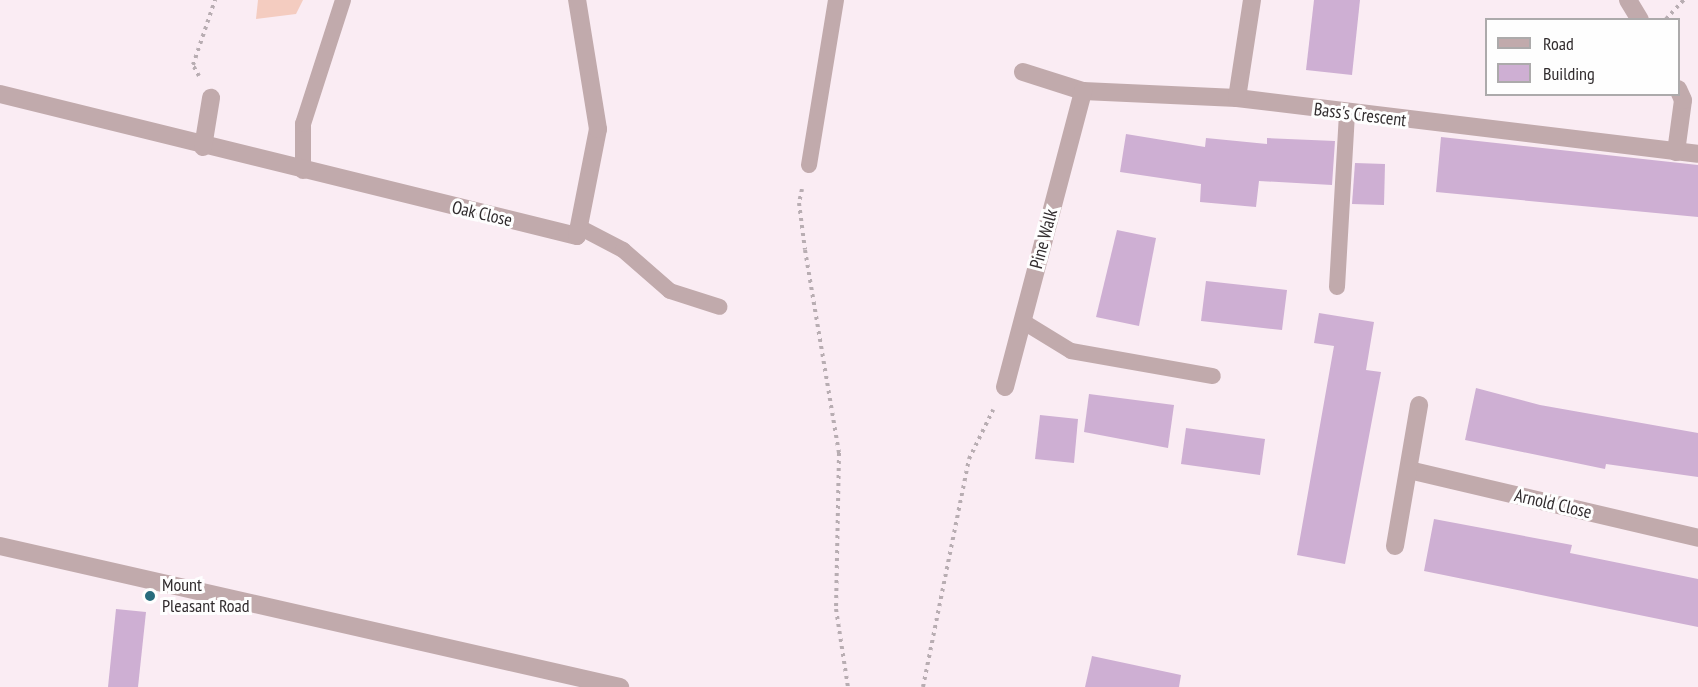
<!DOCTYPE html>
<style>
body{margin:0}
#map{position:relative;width:1698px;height:687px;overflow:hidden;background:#faecf3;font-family:"PT Sans Narrow",sans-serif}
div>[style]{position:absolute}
.green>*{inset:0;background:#f4ccc0}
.building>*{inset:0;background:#ceafd3}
.path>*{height:4px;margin-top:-2px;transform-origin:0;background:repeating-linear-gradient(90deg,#b8adb2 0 3px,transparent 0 7.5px)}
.lane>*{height:16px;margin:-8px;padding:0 8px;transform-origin:8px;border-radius:8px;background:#c1aaac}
.street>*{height:18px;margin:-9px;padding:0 9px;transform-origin:9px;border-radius:9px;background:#c1aaac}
.dots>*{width:16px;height:16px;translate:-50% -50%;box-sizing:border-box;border:3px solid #fefefe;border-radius:50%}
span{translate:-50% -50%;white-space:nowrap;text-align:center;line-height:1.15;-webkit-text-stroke:6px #fefefe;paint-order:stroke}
.street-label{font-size:18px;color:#312c2e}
.poi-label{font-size:18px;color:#312c2e}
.left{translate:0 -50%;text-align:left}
.legend{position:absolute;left:1485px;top:18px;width:195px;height:78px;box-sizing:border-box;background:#fefefe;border:2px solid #acaaab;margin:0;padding:8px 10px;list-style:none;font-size:18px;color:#312c2e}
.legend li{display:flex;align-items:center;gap:12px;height:30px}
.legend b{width:30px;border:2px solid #acaaab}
</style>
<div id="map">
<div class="green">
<div style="clip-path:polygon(258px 0,303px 0,296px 14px,256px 19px)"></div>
</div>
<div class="building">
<div style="clip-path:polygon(1314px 0,1360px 0,1352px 75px,1306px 70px)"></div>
<div style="clip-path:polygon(1126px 134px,1205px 147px,1206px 138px,1267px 144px,1267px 138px,1335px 141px,1332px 185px,1259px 181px,1256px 207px,1200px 202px,1201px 184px,1120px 172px)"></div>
<div style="clip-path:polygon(1441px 137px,1698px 165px,1698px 217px,1436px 192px)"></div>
<div style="clip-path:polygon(1355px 163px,1385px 164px,1384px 205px,1352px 204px)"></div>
<div style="clip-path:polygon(1117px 230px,1156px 238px,1139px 326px,1096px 317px)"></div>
<div style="clip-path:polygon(1206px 281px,1287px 290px,1282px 330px,1201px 321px)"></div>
<div style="clip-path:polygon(1319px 313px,1374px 322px,1366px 370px,1381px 372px,1345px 564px,1297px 555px,1334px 346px,1314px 343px)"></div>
<div style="clip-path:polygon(1476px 388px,1540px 405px,1698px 433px,1698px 477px,1606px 464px,1605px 469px,1465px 440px)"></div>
<div style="clip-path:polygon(1089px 394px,1174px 405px,1168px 448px,1084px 432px)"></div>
<div style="clip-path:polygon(1040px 415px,1078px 419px,1074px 463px,1035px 459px)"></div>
<div style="clip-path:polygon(1186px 428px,1265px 439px,1260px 475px,1181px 464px)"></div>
<div style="clip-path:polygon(1434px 519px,1572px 545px,1570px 553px,1698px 579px,1698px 627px,1424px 571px)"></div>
<div style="clip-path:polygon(116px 609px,146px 612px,138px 687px,108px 687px)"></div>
<div style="clip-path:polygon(1092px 656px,1181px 675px,1179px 687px,1085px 687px)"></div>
</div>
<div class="path">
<div style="left:1666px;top:19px;width:26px;rotate:-47deg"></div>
<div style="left:199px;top:76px;width:13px;rotate:-119deg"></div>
<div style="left:193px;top:65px;width:69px;rotate:-71.3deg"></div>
<div style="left:802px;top:189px;width:14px;rotate:102deg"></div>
<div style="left:799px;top:203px;width:47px;rotate:82.7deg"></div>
<div style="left:805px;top:250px;width:206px;rotate:80.5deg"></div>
<div style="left:839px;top:453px;width:156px;rotate:91.1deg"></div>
<div style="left:836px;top:609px;width:79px;rotate:81.3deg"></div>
<div style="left:923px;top:687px;width:233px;rotate:-78.6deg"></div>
<div style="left:969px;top:459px;width:55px;rotate:-63.9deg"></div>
</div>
<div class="lane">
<div style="left:809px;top:165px;width:167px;rotate:-80.7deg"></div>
<div style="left:303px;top:171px;width:47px;rotate:-90deg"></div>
<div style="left:303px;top:124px;width:130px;rotate:-72.1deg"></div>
<div style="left:579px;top:227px;width:50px;rotate:27.6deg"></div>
<div style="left:623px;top:250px;width:62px;rotate:41.1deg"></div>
<div style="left:670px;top:291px;width:52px;rotate:17.7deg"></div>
<div style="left:1337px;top:287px;width:173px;rotate:-86.7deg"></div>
<div style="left:1022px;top:321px;width:57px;rotate:31.5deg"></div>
<div style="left:1071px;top:351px;width:144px;rotate:10deg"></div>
</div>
<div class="street">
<div style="left:1628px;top:0;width:23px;rotate:59deg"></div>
<div style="left:1023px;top:72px;width:63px;rotate:17.6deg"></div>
<div style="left:1083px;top:91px;width:154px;rotate:2.6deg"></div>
<div style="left:1237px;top:98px;width:464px;rotate:6.9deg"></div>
<div style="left:0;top:94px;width:594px;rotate:13.83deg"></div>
<div style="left:577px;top:236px;width:109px;rotate:-78.9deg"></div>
<div style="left:598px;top:129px;width:131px;rotate:-99.2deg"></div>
<div style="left:1237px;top:98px;width:99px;rotate:-81.3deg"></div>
<div style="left:203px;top:147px;width:50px;rotate:-80.7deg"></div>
<div style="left:1676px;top:152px;width:52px;rotate:-82.3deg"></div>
<div style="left:1683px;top:100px;width:12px;rotate:-114deg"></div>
<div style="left:1005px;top:387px;width:306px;rotate:-75.2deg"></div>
<div style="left:1409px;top:470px;width:297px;rotate:13.2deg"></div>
<div style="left:0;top:546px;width:636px;rotate:12.81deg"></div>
<div style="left:1395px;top:546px;width:143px;rotate:-80.3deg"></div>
</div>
<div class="dots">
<div style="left:150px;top:596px;background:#286b7d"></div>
</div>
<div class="street-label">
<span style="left:1360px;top:115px;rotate:7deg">Bass's Crescent</span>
<span style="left:482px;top:214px;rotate:13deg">Oak Close</span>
<span style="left:1044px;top:239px;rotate:-75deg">Pine Walk</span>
<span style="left:1553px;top:504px;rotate:13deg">Arnold Close</span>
</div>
<div class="poi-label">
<span class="left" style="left:162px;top:596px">Mount<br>Pleasant Road</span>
</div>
<ul class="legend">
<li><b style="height:8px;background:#c1aaac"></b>Road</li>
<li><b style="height:16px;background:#ceafd3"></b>Building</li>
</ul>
</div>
